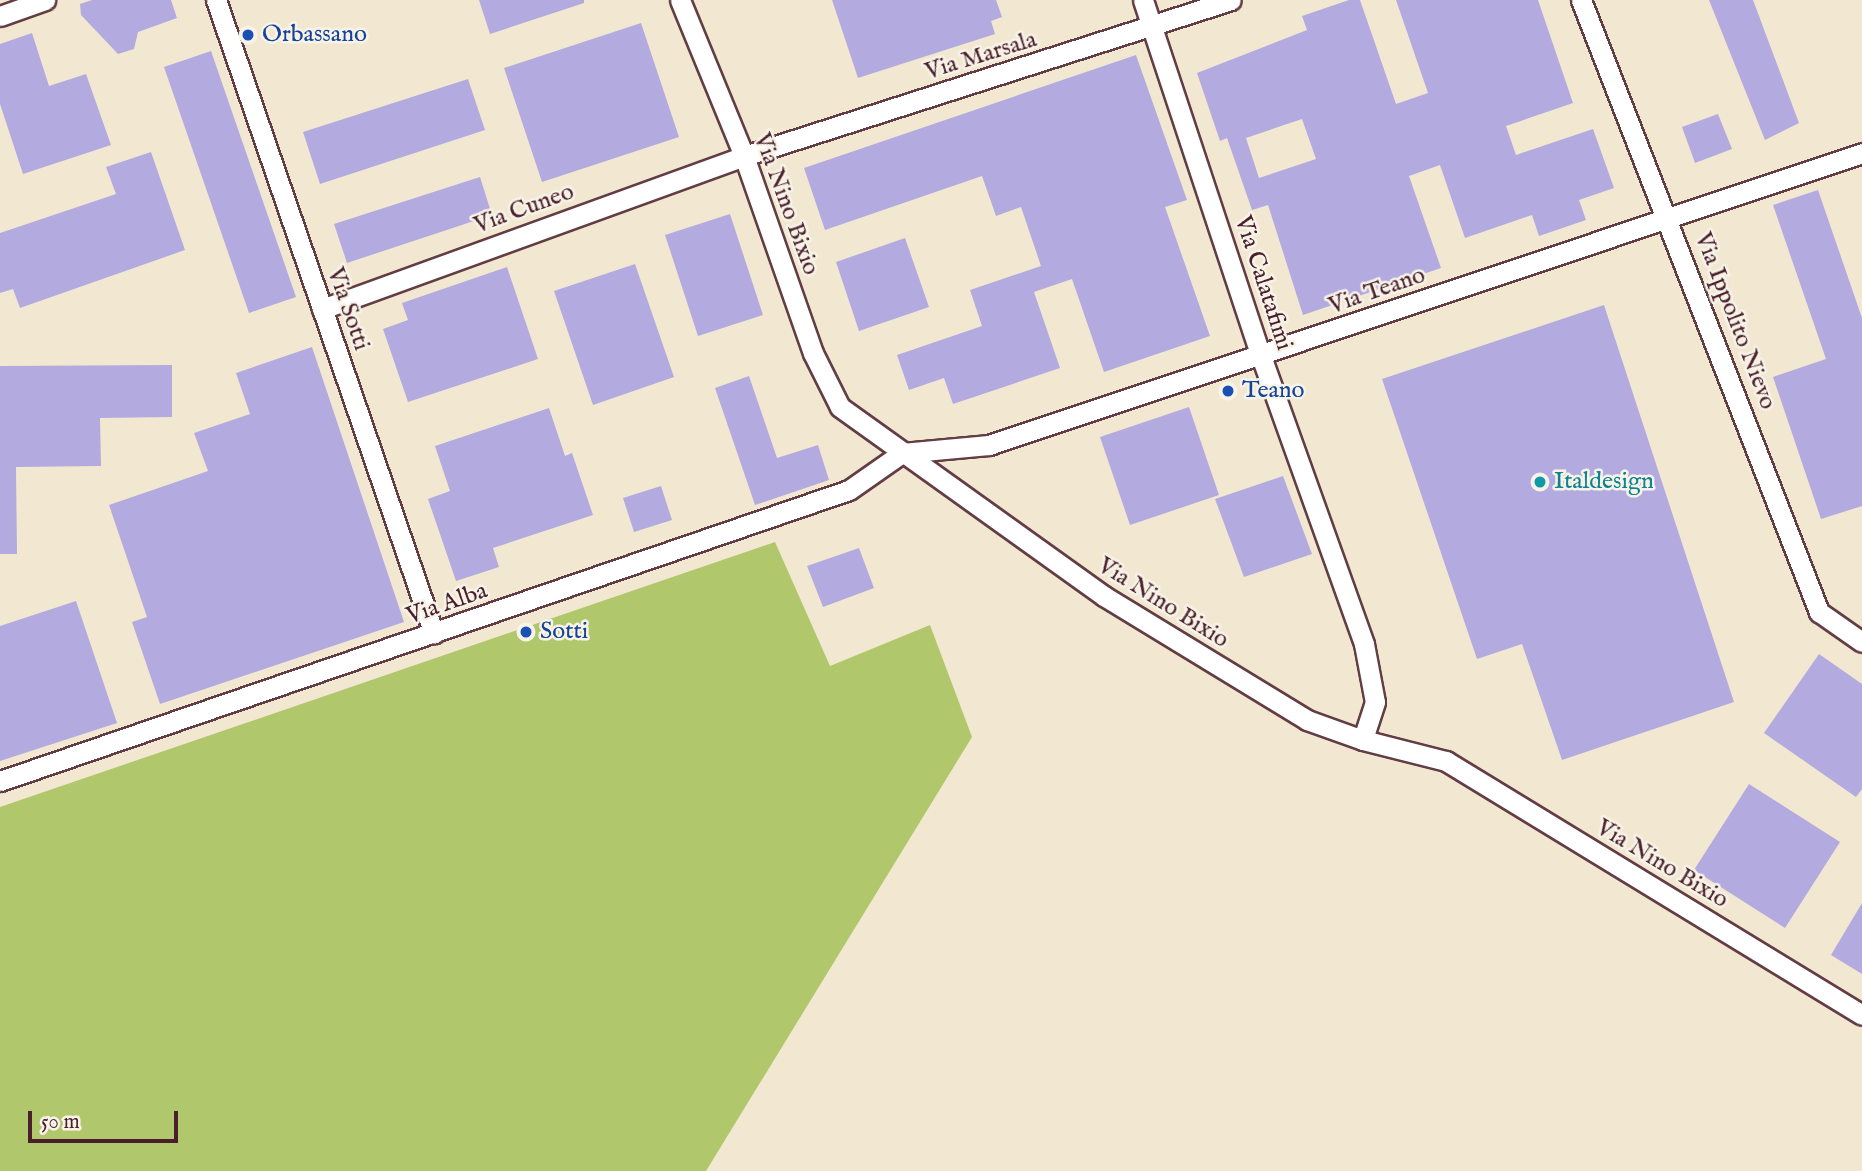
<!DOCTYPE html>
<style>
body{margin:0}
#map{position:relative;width:1862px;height:1171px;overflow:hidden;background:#f2e8d2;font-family:"IM FELL English",serif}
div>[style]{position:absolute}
.green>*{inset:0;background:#b1c76c}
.building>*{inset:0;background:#b3aadf}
.roads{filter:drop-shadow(2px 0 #633d44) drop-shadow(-2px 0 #633d44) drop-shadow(0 2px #633d44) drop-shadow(0 -2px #633d44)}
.minor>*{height:19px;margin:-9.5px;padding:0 9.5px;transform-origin:9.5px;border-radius:9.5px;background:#fff}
.dots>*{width:19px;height:19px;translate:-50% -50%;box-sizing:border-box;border:4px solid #f7f3e8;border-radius:50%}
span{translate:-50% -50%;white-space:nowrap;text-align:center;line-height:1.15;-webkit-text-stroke:5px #f7f3e8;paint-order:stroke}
.transit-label{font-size:24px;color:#164399}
.left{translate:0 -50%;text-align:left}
.street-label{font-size:24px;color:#4a1f2b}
.culture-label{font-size:24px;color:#0d838f}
.scale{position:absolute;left:28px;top:1111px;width:150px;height:32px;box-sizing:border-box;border:4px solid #4a1f2b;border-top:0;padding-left:9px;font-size:21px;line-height:24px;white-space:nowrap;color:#4a1f2b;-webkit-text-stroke:5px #f7f3e8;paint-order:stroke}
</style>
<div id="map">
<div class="green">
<div style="clip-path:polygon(775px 542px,830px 666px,930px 625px,972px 737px,706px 1171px,0 1171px,0 807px)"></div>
</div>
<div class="building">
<div style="clip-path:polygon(92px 0,171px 0,177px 18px,138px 32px,134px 49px,118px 54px,81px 15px,80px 4px)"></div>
<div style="clip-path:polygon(479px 0,584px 0,584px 3px,490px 34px)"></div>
<div style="clip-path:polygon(832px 0,996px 0,1002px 17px,991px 21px,995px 34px,858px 78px)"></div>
<div style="clip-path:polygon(evenodd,1349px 0,1360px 0,1396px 104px,1428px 93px,1396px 0,1538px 0,1573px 103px,1506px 126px,1516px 155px,1593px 129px,1614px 188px,1579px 200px,1586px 220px,1539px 236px,1532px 215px,1465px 238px,1440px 165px,1409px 176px,1441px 268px,1303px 315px,1268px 205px,1252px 210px,1227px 138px,1220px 141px,1197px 73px,1307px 30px,1302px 16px,1349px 0,1302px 119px,1316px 159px,1259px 178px,1246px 138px,1302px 119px)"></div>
<div style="clip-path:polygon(1709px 0,1753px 0,1799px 123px,1765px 140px)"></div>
<div style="clip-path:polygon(641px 23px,679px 137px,542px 182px,504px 68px)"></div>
<div style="clip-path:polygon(32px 33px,49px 86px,86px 74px,111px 145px,23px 174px,0 104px,0 44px)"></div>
<div style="clip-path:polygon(211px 51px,296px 297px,249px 313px,164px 67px)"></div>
<div style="clip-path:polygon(1136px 55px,1187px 200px,1165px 207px,1210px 336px,1104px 372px,1072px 279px,1034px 292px,1060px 368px,953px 404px,944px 378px,909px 390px,897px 355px,982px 326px,970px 290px,1041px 266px,1021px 207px,996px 216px,982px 176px,825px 230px,804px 168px)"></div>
<div style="clip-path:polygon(468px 79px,485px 130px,320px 184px,303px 132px)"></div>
<div style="clip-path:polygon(1718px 114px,1732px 149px,1695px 163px,1682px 127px)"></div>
<div style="clip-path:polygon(151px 152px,185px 250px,20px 308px,13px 289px,0 293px,0 233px,116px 194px,106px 167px)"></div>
<div style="clip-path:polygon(480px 177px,492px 215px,347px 263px,334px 224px)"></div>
<div style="clip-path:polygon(1818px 190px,1862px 318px,1862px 506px,1821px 519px,1773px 377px,1826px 359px,1773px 205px)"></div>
<div style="clip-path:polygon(730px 214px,763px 315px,698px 336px,665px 235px)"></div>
<div style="clip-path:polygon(905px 238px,929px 307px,859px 331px,836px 262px)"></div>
<div style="clip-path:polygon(635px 264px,674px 377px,593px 405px,554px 291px)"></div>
<div style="clip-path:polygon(507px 267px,538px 359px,408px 402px,383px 329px,408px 320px,402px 303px)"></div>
<div style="clip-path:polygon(1604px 305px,1734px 702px,1562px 760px,1522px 644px,1477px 659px,1382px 379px)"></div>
<div style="clip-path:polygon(312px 347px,404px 622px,160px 704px,132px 622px,147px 617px,109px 505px,208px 471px,194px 433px,250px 414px,236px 373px)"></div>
<div style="clip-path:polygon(172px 365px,172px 417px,100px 418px,101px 466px,16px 467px,17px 554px,0 554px,0 366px)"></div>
<div style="clip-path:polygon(749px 376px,777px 458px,818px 445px,829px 480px,755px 505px,715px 388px)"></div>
<div style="clip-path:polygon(1189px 407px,1219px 495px,1130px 525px,1100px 437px)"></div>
<div style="clip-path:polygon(549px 408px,565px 456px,572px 453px,593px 515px,493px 548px,499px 567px,456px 581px,428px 499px,450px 491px,435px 446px)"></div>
<div style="clip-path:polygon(1283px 476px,1312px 554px,1244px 577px,1215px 499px)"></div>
<div style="clip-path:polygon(661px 486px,672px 520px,634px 532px,623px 498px)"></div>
<div style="clip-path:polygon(859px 548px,874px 588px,823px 607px,807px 566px)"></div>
<div style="clip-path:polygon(76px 601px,117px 723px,0 761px,0 626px)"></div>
<div style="clip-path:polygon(1819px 654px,1862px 684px,1862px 789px,1856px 797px,1764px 733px)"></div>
<div style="clip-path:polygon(1749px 784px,1840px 842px,1785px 928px,1694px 870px)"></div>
<div style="clip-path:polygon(1862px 903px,1862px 974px,1831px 955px)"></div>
</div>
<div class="roads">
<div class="minor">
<div style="left:216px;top:0;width:670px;rotate:71.02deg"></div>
<div style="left:680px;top:0;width:169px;rotate:67.7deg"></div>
<div style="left:744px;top:156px;width:209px;rotate:70.7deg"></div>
<div style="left:813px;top:353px;width:60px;rotate:63.4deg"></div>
<div style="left:840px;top:407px;width:325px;rotate:35.6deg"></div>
<div style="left:1104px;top:596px;width:238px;rotate:31.4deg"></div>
<div style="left:1307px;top:720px;width:59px;rotate:19.7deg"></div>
<div style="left:1363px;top:740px;width:86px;rotate:14.2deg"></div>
<div style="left:1446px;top:761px;width:487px;rotate:31.4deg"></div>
<div style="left:1143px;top:0;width:375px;rotate:71.7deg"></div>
<div style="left:1261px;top:356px;width:306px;rotate:70.3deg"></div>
<div style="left:1364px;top:644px;width:59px;rotate:79.3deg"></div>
<div style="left:1375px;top:702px;width:40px;rotate:108deg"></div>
<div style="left:1581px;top:0;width:657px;rotate:68.75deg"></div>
<div style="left:1819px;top:612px;width:52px;rotate:34.9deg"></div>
<div style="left:0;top:16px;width:48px;rotate:-19.6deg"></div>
<div style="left:322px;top:309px;width:449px;rotate:-19.9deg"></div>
<div style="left:744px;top:156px;width:511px;rotate:-17.76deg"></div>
<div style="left:0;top:781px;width:897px;rotate:-18.92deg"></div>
<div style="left:849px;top:490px;width:65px;rotate:-34.9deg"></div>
<div style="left:902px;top:453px;width:87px;rotate:-5.3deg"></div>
<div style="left:989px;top:445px;width:921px;rotate:-18.49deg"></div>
</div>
</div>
<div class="dots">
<div style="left:248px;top:35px;background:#1a4fb4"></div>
<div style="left:1228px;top:391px;background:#1a4fb4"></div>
<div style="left:1540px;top:482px;background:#0f9aa8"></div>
<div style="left:526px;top:632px;background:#1a4fb4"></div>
</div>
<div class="transit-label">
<span class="left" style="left:262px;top:35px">Orbassano</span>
<span class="left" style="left:1242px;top:391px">Teano</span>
<span class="left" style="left:540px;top:632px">Sotti</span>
</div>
<div class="street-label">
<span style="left:981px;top:56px;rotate:-17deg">Via Marsala</span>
<span style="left:786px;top:204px;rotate:70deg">Via Nino Bixio</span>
<span style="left:524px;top:209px;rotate:-20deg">Via Cuneo</span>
<span style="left:1263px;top:283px;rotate:72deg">Via Calatafimi</span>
<span style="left:1377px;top:291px;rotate:-19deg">Via Teano</span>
<span style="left:348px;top:309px;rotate:71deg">Via Sotti</span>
<span style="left:1735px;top:321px;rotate:69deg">Via Ippolito Nievo</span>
<span style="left:1163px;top:603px;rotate:32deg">Via Nino Bixio</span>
<span style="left:447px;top:604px;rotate:-19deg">Via Alba</span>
<span style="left:1662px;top:864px;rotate:31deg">Via Nino Bixio</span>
</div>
<div class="culture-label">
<span class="left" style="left:1554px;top:482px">Italdesign</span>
</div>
<div class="scale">50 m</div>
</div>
